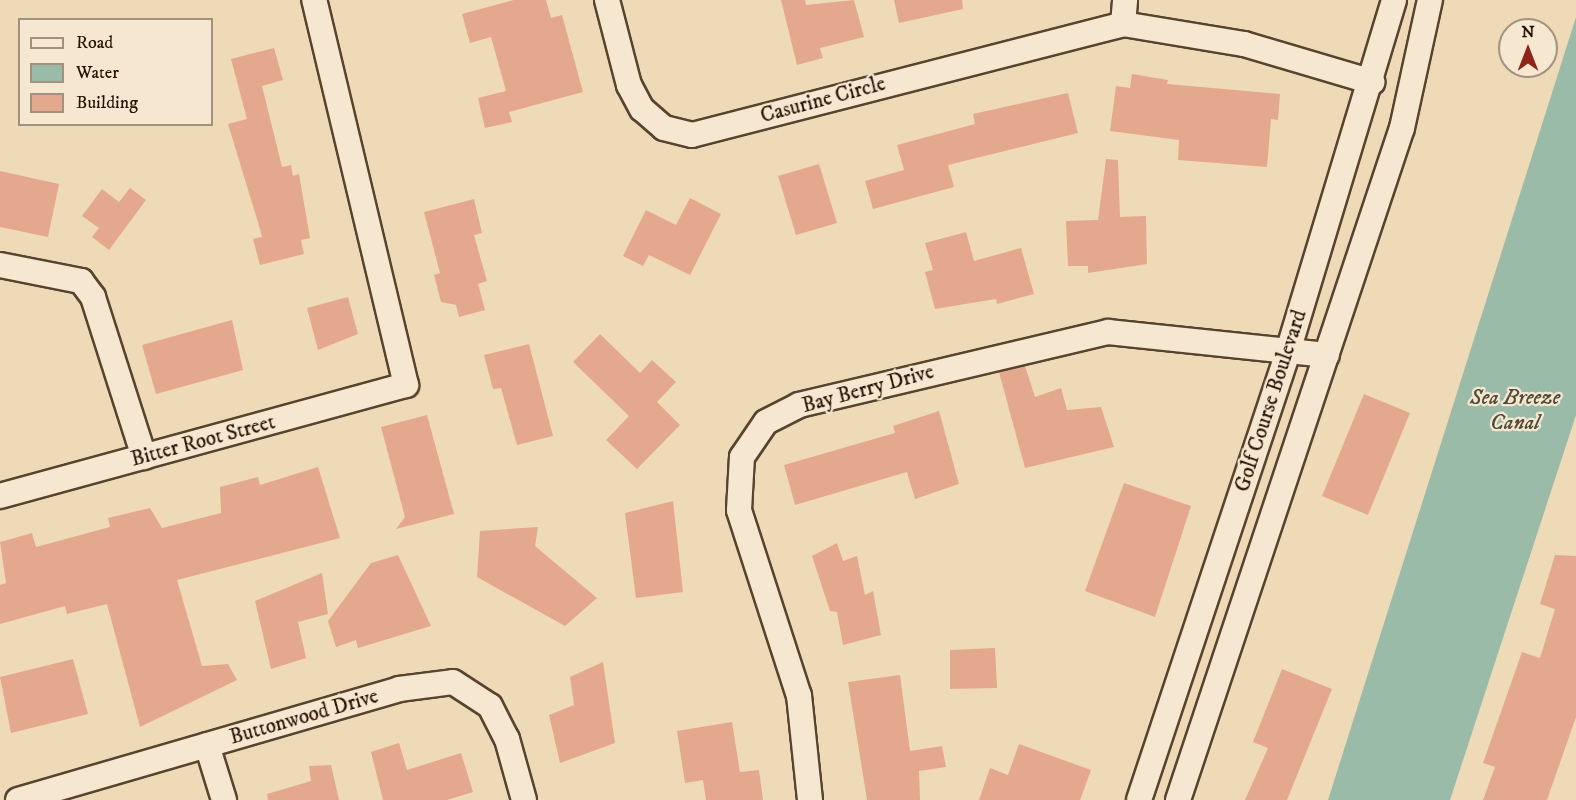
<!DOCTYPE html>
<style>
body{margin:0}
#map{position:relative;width:1576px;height:800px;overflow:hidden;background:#efdab7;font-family:"IM FELL DW Pica",serif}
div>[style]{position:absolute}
.water>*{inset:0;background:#9bbba9}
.building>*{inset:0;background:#e4a88f}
.roads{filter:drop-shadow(2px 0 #58432e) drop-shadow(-2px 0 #58432e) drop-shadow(0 2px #58432e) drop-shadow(0 -2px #58432e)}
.street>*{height:24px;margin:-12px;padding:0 12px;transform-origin:12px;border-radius:12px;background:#f5e7d0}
span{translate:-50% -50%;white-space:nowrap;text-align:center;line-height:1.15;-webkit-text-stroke:4.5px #f5e7d0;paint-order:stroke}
.street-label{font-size:21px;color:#261100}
.water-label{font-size:22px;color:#4f4c3b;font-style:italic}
.legend{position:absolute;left:18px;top:18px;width:195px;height:108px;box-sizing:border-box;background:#f5e7d0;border:2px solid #a2917d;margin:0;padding:8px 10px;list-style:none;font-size:18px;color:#261100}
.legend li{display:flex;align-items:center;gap:12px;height:30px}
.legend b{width:30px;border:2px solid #a2917d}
.north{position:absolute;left:1498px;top:18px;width:60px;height:60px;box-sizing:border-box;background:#f5e7d0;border:2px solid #a2917d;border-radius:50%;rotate:0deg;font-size:16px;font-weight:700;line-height:24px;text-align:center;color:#261100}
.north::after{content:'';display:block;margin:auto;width:21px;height:27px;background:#8f2418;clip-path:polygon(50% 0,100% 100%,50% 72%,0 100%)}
</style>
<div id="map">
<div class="water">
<div style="clip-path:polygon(1576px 17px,1576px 415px,1450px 800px,1328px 800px)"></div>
</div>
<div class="building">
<div style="clip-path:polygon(514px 0,546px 0,551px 18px,562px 15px,583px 92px,509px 112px,512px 122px,485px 128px,478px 98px,506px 91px,491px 37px,470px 43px,462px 14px)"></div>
<div style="clip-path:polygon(781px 0,805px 0,806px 5px,854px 0,864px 37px,820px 48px,823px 58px,797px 65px)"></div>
<div style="clip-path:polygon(894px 0,962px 0,963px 9px,899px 23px)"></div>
<div style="clip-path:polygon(274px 48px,283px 80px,262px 86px,282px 167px,291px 165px,293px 176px,299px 174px,310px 238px,301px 240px,304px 254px,260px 265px,253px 239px,262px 237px,260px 229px,228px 124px,247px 119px,231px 59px)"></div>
<div style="clip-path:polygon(1132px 74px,1168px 80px,1167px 84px,1280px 94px,1278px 120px,1271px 119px,1267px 167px,1178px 160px,1179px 140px,1110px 131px,1116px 86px,1130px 88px)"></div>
<div style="clip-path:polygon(1068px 93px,1078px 133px,948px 165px,954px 187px,873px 209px,865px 181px,904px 170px,897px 145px,975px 124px,973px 114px)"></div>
<div style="clip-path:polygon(1106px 159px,1118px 160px,1120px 217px,1146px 216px,1147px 264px,1088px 273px,1088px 266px,1068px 266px,1066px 221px,1098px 220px)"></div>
<div style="clip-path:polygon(819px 164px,837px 223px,796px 235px,778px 176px)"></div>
<div style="clip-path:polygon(0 171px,59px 184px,48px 237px,0 227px)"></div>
<div style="clip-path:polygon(130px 188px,146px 200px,109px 250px,92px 237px,99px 228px,82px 216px,102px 189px,119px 202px)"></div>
<div style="clip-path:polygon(690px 198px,721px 214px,690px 275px,649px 255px,643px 266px,623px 256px,646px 210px,676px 225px)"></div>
<div style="clip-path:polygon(474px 199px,482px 233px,474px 235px,487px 281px,478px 284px,485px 310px,459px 317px,456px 305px,441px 302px,434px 275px,440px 273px,424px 212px)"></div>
<div style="clip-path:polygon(966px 232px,974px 261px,1021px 248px,1034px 294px,997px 304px,996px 299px,935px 309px,925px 272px,933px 270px,925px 243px)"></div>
<div style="clip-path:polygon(348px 297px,358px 334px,318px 350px,307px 308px)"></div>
<div style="clip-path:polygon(232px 320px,243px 370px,156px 394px,142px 345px)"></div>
<div style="clip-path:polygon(600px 334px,640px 373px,652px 360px,676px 382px,657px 402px,680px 425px,637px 469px,606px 440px,629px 416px,573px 362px)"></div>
<div style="clip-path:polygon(529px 344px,553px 436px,517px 445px,501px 388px,493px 389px,484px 355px)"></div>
<div style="clip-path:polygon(1025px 366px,1035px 397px,1061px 388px,1067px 410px,1101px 407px,1114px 447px,1025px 468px,999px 372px)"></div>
<div style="clip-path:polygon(1364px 394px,1410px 413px,1368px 515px,1322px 496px)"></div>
<div style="clip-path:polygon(939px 411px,959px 484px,915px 499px,907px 472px,795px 505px,784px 465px,895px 433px,893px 426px)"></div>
<div style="clip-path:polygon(427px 415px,454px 514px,396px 529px,405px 517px,381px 427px)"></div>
<div style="clip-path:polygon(318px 467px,340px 538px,177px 580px,202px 666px,228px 664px,237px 680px,140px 727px,107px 604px,67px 614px,65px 606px,0 624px,0 585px,6px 583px,0 542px,32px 533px,36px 547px,110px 527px,108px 518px,150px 508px,162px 528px,221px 513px,220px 487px,258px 477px,260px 485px)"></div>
<div style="clip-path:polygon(1124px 483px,1191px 506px,1155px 617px,1085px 591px)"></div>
<div style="clip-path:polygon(673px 501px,683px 592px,636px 598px,625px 513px)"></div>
<div style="clip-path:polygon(538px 527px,535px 546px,597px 598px,565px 626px,477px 577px,480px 531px)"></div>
<div style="clip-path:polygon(837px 543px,843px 561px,857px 556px,865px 595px,873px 591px,881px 635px,843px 645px,837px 612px,830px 611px,812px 556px)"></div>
<div style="clip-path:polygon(398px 555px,431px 626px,358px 648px,356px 640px,336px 647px,328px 621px,371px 563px)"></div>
<div style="clip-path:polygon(1555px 555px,1576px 556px,1576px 717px,1547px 800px,1483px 800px,1495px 767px,1483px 763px,1522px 652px,1540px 658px,1555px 609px,1540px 604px)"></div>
<div style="clip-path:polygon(322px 573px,328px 614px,298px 622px,306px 658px,271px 669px,255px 601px)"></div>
<div style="clip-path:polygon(995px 648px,997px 688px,950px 689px,950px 650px)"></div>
<div style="clip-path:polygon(73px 659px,88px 714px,11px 733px,0 677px)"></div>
<div style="clip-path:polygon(603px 662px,615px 743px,560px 763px,549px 715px,574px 705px,570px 677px)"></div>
<div style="clip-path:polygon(1282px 669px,1332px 689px,1287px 800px,1245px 800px,1268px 748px,1253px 742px)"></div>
<div style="clip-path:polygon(900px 675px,910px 751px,942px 746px,946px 767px,919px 771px,920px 800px,867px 800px,848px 682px)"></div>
<div style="clip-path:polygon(732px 722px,740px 772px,759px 770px,763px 800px,706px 800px,703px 780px,685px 783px,677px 731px)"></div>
<div style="clip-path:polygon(399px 743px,407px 770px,461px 753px,473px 792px,447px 800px,383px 800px,371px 752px)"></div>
<div style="clip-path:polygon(1019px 744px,1091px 770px,1080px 800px,979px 800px,990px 768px,1008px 775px)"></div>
<div style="clip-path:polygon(331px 765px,339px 800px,268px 800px,267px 794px,311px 781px,309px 766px)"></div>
</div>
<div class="roads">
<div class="street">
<div style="left:607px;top:0;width:88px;rotate:75.5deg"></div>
<div style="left:629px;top:85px;width:27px;rotate:62deg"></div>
<div style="left:642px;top:109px;width:29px;rotate:41deg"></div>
<div style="left:664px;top:128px;width:29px;rotate:14deg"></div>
<div style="left:692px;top:135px;width:445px;rotate:-14.4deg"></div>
<div style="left:1123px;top:24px;width:123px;rotate:9.4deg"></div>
<div style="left:1244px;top:44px;width:134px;rotate:16.5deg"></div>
<div style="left:1123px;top:24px;width:24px;rotate:-85deg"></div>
<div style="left:0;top:265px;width:83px;rotate:11.2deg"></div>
<div style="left:81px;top:281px;width:20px;rotate:53deg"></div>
<div style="left:93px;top:297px;width:168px;rotate:72.3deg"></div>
<div style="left:0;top:496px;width:421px;rotate:-15.3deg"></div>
<div style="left:406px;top:385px;width:396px;rotate:-103.4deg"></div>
<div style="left:207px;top:745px;width:58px;rotate:72.8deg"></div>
<div style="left:18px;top:800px;width:397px;rotate:-16.2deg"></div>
<div style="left:399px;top:689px;width:54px;rotate:-7.4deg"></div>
<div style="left:453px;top:682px;width:44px;rotate:33deg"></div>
<div style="left:490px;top:706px;width:37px;rotate:63deg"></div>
<div style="left:507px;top:739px;width:63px;rotate:74.4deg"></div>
<div style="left:810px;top:800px;width:105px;rotate:-96deg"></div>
<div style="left:799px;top:696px;width:195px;rotate:-107.9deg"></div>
<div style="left:739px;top:510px;width:53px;rotate:-86.8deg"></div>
<div style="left:742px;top:457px;width:42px;rotate:-55.6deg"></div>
<div style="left:766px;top:422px;width:37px;rotate:-27deg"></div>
<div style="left:799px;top:405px;width:318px;rotate:-13.3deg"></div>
<div style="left:1108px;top:332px;width:220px;rotate:6deg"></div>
<div style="left:1139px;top:800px;width:476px;rotate:-71.6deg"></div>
<div style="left:1289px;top:348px;width:363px;rotate:-73.2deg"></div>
<div style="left:1178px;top:800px;width:708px;rotate:-71.57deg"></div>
<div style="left:1402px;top:128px;width:131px;rotate:-77.7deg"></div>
</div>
</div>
<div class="street-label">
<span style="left:823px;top:100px;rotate:-15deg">Casurine Circle</span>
<span style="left:868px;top:389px;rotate:-15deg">Bay Berry Drive</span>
<span style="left:1271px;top:401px;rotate:-72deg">Golf Course Boulevard</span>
<span style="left:203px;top:441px;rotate:-15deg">Bitter Root Street</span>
<span style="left:304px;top:717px;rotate:-16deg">Buttonwood Drive</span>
</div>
<div class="water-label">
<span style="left:1515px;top:410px">Sea Breeze<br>Canal</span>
</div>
<ul class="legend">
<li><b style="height:8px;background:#f5e7d0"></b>Road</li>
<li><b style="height:16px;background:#9bbba9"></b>Water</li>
<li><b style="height:16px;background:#e4a88f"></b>Building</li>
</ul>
<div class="north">N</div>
</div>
